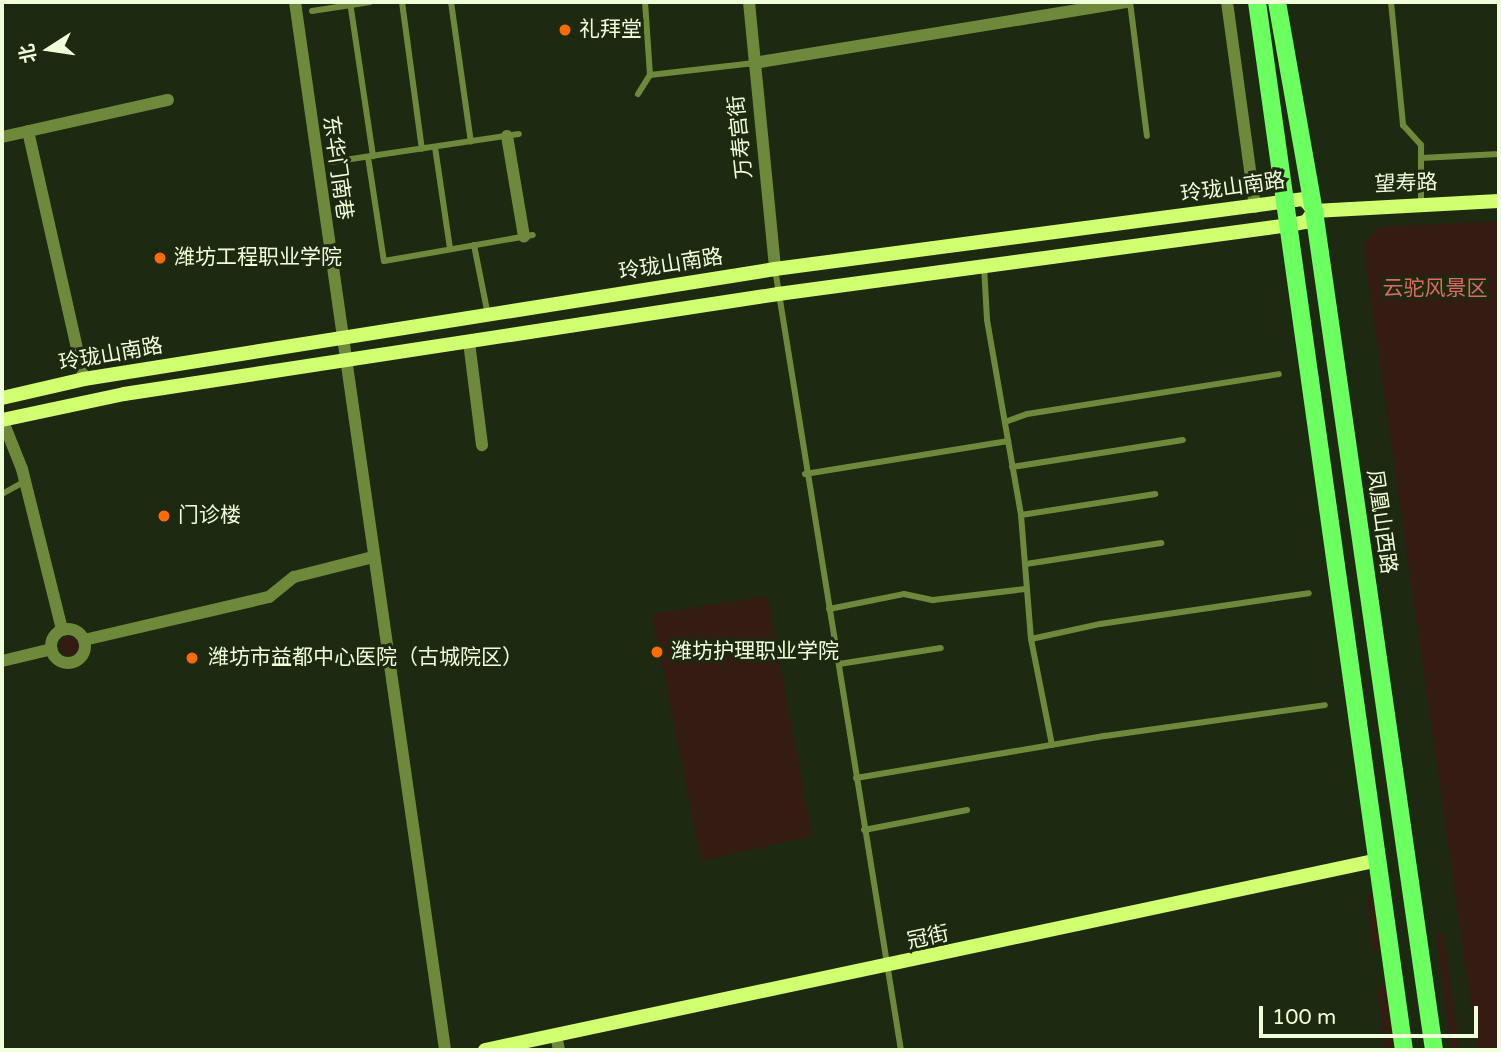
<!DOCTYPE html>
<meta charset="utf-8">
<style>
body{margin:0}
#map{position:relative;width:1501px;height:1052px;overflow:hidden;background:#1d2910;font-family:"Varela Round","Noto Sans SC",sans-serif}
div>[style]{position:absolute}
.green>*{inset:0;background:#341c13}
.round{border-radius:50%}
.lane>*{height:6px;margin:-3px;padding:0 3px;transform-origin:3px;border-radius:3px;background:#6e893b}
.street>*{height:12px;margin:-6px;padding:0 6px;transform-origin:6px;border-radius:6px;background:#6e893b}
.street>.ring{margin:-6px;padding:0;box-sizing:content-box;background:none;border:12px solid #6e893b;border-radius:50%}
.secondary>*{height:14px;margin:-7px;padding:0 7px;transform-origin:7px;border-radius:7px;background:#d0ff70}
.primary>*{height:18px;margin:-9px;padding:0 9px;transform-origin:9px;border-radius:9px;background:#6bff60}
.dots>*{width:19px;height:19px;translate:-50% -50%;box-sizing:border-box;border:4px solid #1d2910;border-radius:50%}
span{translate:-50% -50%;white-space:nowrap;text-align:center;line-height:1.15;-webkit-text-stroke:6px #1d2910;paint-order:stroke}
.poi-label{font-size:21px;color:#efffd9}
.left{translate:0 -50%;text-align:left}
.street-label{font-size:21px;color:#efffd9}
.park-label{font-size:21px;color:#e16962}
.frame{position:absolute;inset:0;border:4px solid #efffd9;pointer-events:none}
.north{position:absolute;left:14px;top:14px;width:70px;height:70px;-webkit-text-stroke:5px #1d2910;paint-order:stroke;rotate:258deg;font-size:19px;font-weight:700;line-height:28px;text-align:center;color:#efffd9}
.north::after{content:'';display:block;margin:auto;width:24px;height:32px;background:#efffd9;clip-path:polygon(50% 0,100% 100%,50% 72%,0 100%)}
.scale{position:absolute;left:1259px;top:1006px;width:219px;height:32px;box-sizing:border-box;border:4px solid #efffd9;border-top:0;padding-left:9px;font-size:21px;line-height:24px;white-space:nowrap;color:#efffd9;-webkit-text-stroke:5px #1d2910;paint-order:stroke}
</style>
<div id="map">
<div class="green">
<div style="clip-path:polygon(1499px 221px,1499px 1050px,1477px 1050px,1363px 245px,1378px 227px)"></div>
<div style="clip-path:polygon(768px 596px,812px 836px,701px 861px,652px 614px)"></div>
<div class="round" style="left:59px;top:636px;width:20px;height:20px"></div>
<div style="clip-path:polygon(1367px 893px,1375px 895px,1380px 952px,1372px 950px)"></div>
<div style="clip-path:polygon(1436px 932px,1444px 934px,1460px 1050px,1451px 1050px)"></div>
<div style="clip-path:polygon(1385px 983px,1388px 988px,1397px 1050px,1385px 1050px,1377px 990px)"></div>
</div>
<div class="lane">
<div style="left:350px;top:2px;width:156px;rotate:81.5deg"></div>
<div style="left:402px;top:2px;width:148px;rotate:82.3deg"></div>
<div style="left:451px;top:2px;width:141px;rotate:81.9deg"></div>
<div style="left:1130px;top:2px;width:135px;rotate:82.8deg"></div>
<div style="left:1391px;top:2px;width:124px;rotate:84.4deg"></div>
<div style="left:1403px;top:125px;width:27px;rotate:48deg"></div>
<div style="left:1421px;top:145px;width:13px;rotate:90deg"></div>
<div style="left:1421px;top:158px;width:78px;rotate:-2.9deg"></div>
<div style="left:312px;top:11px;width:59px;rotate:-8.8deg"></div>
<div style="left:650px;top:75px;width:105px;rotate:-6.6deg"></div>
<div style="left:638px;top:94px;width:22px;rotate:-58deg"></div>
<div style="left:650px;top:75px;width:73px;rotate:-93.9deg"></div>
<div style="left:435px;top:147px;width:103px;rotate:81.6deg"></div>
<div style="left:368px;top:157px;width:105px;rotate:81.3deg"></div>
<div style="left:384px;top:261px;width:151px;rotate:-9.9deg"></div>
<div style="left:331px;top:162px;width:190px;rotate:-8.5deg"></div>
<div style="left:1421px;top:204px;width:46px;rotate:-90deg"></div>
<div style="left:474px;top:245px;width:71px;rotate:78.7deg"></div>
<div style="left:984px;top:266px;width:54px;rotate:86.8deg"></div>
<div style="left:987px;top:320px;width:198px;rotate:80.1deg"></div>
<div style="left:1021px;top:515px;width:124px;rotate:85.4deg"></div>
<div style="left:1031px;top:639px;width:108px;rotate:78.8deg"></div>
<div style="left:775px;top:269px;width:791px;rotate:80.84deg"></div>
<div style="left:1005px;top:422px;width:23px;rotate:-20deg"></div>
<div style="left:1027px;top:414px;width:255px;rotate:-9deg"></div>
<div style="left:1012px;top:467px;width:173px;rotate:-9deg"></div>
<div style="left:805px;top:474px;width:206px;rotate:-9.2deg"></div>
<div style="left:2px;top:494px;width:26px;rotate:-29deg"></div>
<div style="left:1021px;top:515px;width:136px;rotate:-8.9deg"></div>
<div style="left:1026px;top:564px;width:137px;rotate:-8.8deg"></div>
<div style="left:829px;top:609px;width:76px;rotate:-11.3deg"></div>
<div style="left:904px;top:594px;width:30px;rotate:12deg"></div>
<div style="left:933px;top:600px;width:93px;rotate:-6.8deg"></div>
<div style="left:1031px;top:639px;width:71px;rotate:-12.3deg"></div>
<div style="left:1100px;top:624px;width:211px;rotate:-8.4deg"></div>
<div style="left:839px;top:664px;width:103px;rotate:-8.9deg"></div>
<div style="left:856px;top:778px;width:253px;rotate:-9.6deg"></div>
<div style="left:1105px;top:736px;width:222px;rotate:-8deg"></div>
<div style="left:864px;top:830px;width:105px;rotate:-11deg"></div>
</div>
<div class="street">
<div style="left:295px;top:2px;width:1059px;rotate:81.85deg"></div>
<div style="left:749px;top:2px;width:268px;rotate:84.4deg"></div>
<div style="left:1227px;top:2px;width:207px;rotate:82.2deg"></div>
<div style="left:754px;top:63px;width:377px;rotate:-9.3deg"></div>
<div style="left:28px;top:131px;width:254px;rotate:77.3deg"></div>
<div style="left:507px;top:136px;width:102px;rotate:80.4deg"></div>
<div style="left:2px;top:137px;width:170px;rotate:-12.6deg"></div>
<div style="left:469px;top:342px;width:104px;rotate:82.8deg"></div>
<div style="left:2px;top:419px;width:54px;rotate:68.2deg"></div>
<div style="left:22px;top:469px;width:166px;rotate:76deg"></div>
<div class="ring" style="left:51px;top:629px;width:22px;height:22px"></div>
<div style="left:84px;top:640px;width:190px;rotate:-13.1deg"></div>
<div style="left:269px;top:597px;width:32px;rotate:-39deg"></div>
<div style="left:294px;top:577px;width:81px;rotate:-14.2deg"></div>
<div style="left:2px;top:661px;width:51px;rotate:-13.5deg"></div>
<div style="left:556px;top:1035px;width:15px;rotate:79deg"></div>
</div>
<div class="secondary">
<div style="left:1314px;top:211px;width:185px;rotate:-3.1deg"></div>
<div style="left:2px;top:398px;width:84px;rotate:-13deg"></div>
<div style="left:84px;top:379px;width:700px;rotate:-9.04deg"></div>
<div style="left:775px;top:269px;width:534px;rotate:-7.54deg"></div>
<div style="left:1304px;top:199px;width:16px;rotate:50deg"></div>
<div style="left:2px;top:420px;width:125px;rotate:-12deg"></div>
<div style="left:124px;top:394px;width:662px;rotate:-8.69deg"></div>
<div style="left:778px;top:294px;width:517px;rotate:-7.68deg"></div>
<div style="left:1290px;top:225px;width:16px;rotate:-11deg"></div>
<div style="left:1306px;top:222px;width:14px;rotate:-54deg"></div>
<div style="left:485px;top:1050px;width:914px;rotate:-12deg"></div>
</div>
<div class="primary">
<div style="left:1257px;top:2px;width:1058px;rotate:82.02deg"></div>
<div style="left:1277px;top:2px;width:212px;rotate:80deg"></div>
<div style="left:1314px;top:211px;width:848px;rotate:81.86deg"></div>
</div>
<div class="dots">
<div style="left:565px;top:30px;background:#ff6a05"></div>
<div style="left:160px;top:258px;background:#ff6a05"></div>
<div style="left:164px;top:516px;background:#ff6a05"></div>
<div style="left:657px;top:652px;background:#ff6a05"></div>
<div style="left:192px;top:658px;background:#ff6a05"></div>
</div>
<div class="poi-label">
<span class="left" style="left:579px;top:30px">礼拜堂</span>
<span class="left" style="left:174px;top:258px">潍坊工程职业学院</span>
<span class="left" style="left:178px;top:516px">门诊楼</span>
<span class="left" style="left:671px;top:652px">潍坊护理职业学院</span>
<span class="left" style="left:208px;top:658px">潍坊市益都中心医院（古城院区）</span>
</div>
<div class="street-label">
<span style="left:741px;top:137px;rotate:-96deg">万寿宫街</span>
<span style="left:337px;top:168px;rotate:82deg">东华门南巷</span>
<span style="left:1406px;top:184px;rotate:-2deg">望寿路</span>
<span style="left:1233px;top:188px;rotate:-8deg">玲珑山南路</span>
<span style="left:671px;top:265px;rotate:-9deg">玲珑山南路</span>
<span style="left:111px;top:355px;rotate:-10deg">玲珑山南路</span>
<span style="left:1381px;top:522px;rotate:82deg">凤凰山西路</span>
<span style="left:928px;top:938px;rotate:-12deg">冠街</span>
</div>
<div class="park-label">
<span style="left:1435px;top:289px">云驼风景区</span>
</div>
<div class="frame"></div>
<div class="north">北</div>
<div class="scale">100 m</div>
</div>
